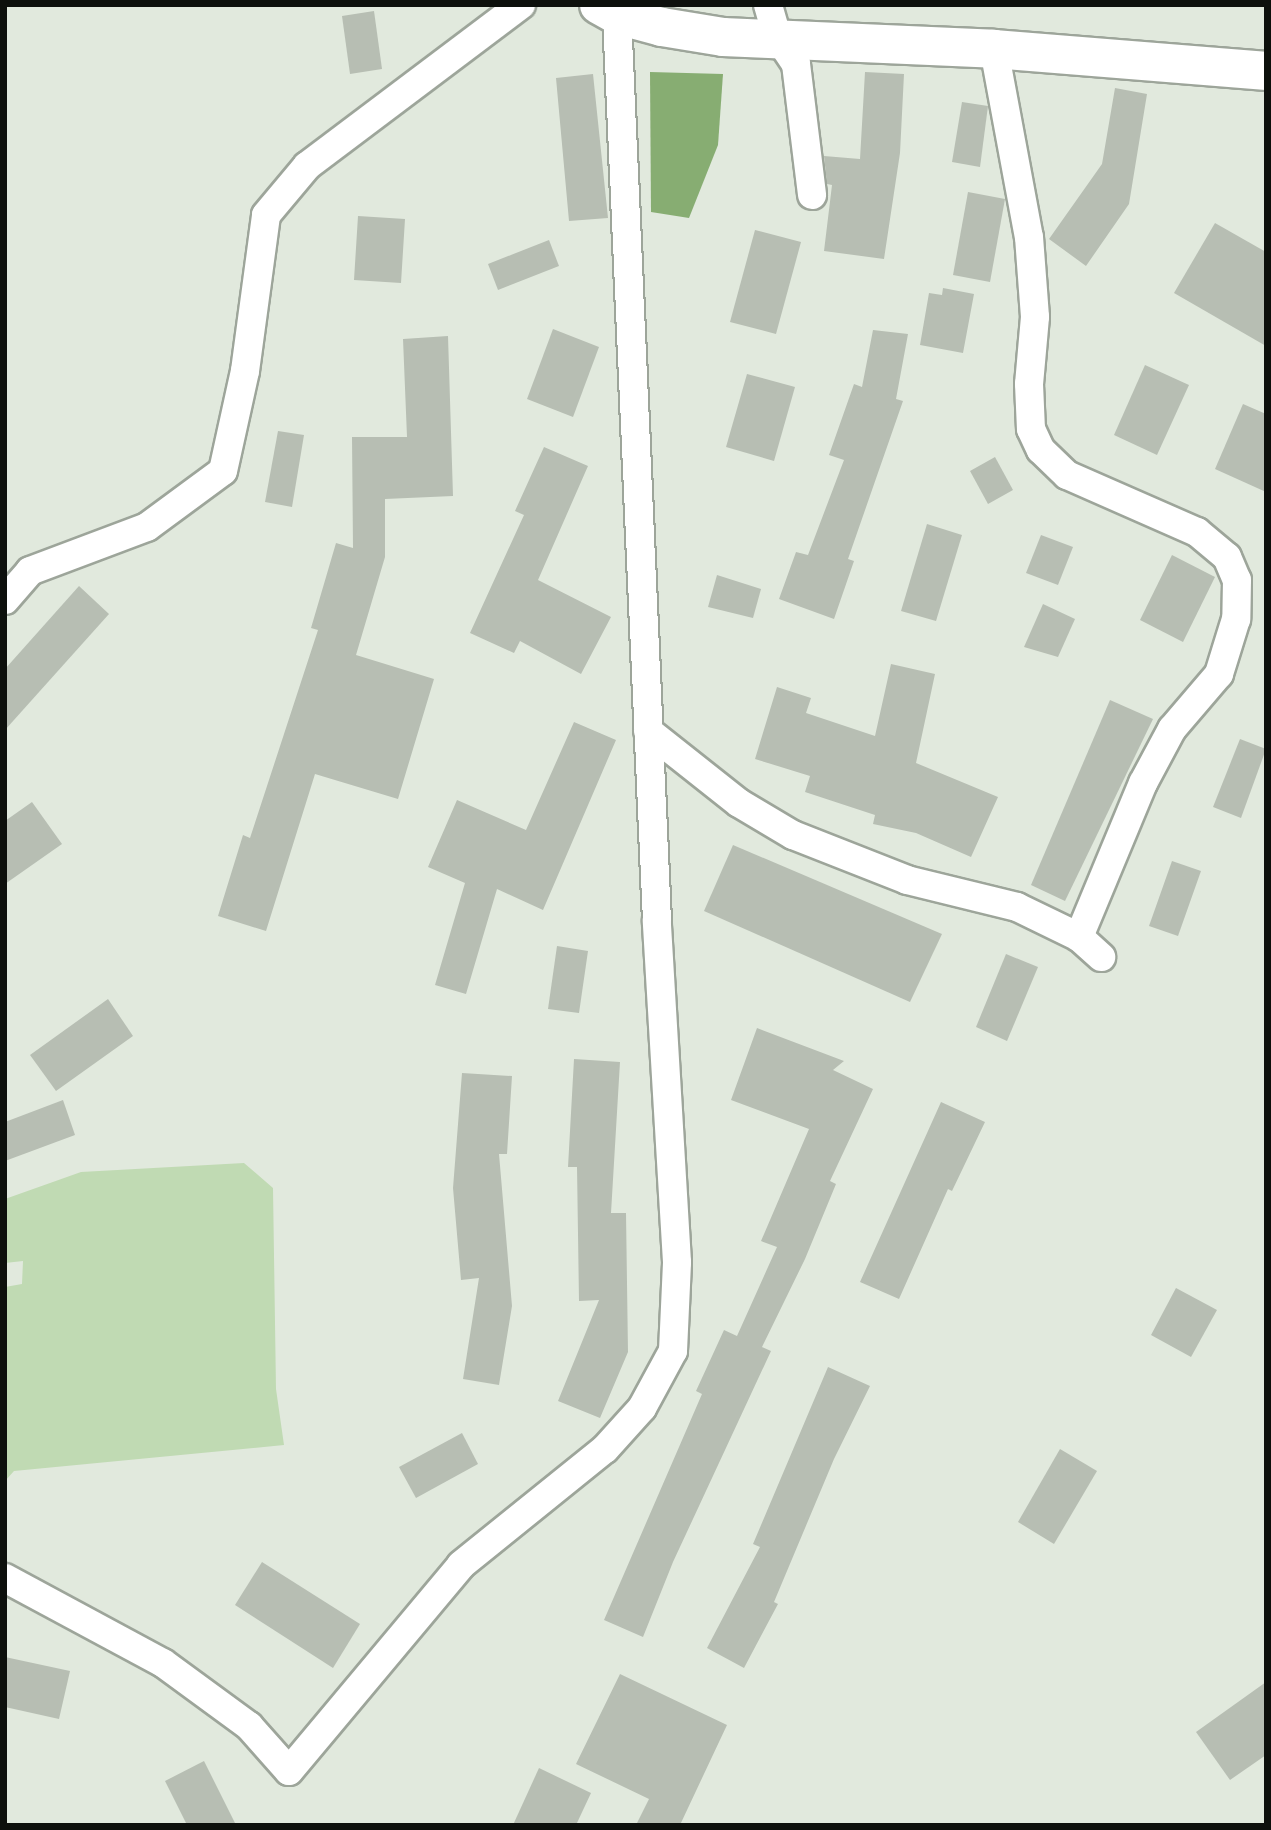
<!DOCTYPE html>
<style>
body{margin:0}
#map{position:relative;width:1271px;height:1830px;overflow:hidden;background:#e1e9dd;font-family:Ubuntu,sans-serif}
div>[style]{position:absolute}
.green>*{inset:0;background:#c0dab3}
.water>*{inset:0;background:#87ad72}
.building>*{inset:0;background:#b7beb3}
.roads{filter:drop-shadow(2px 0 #9da59a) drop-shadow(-2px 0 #9da59a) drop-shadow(0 2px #9da59a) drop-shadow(0 -2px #9da59a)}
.street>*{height:28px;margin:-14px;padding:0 14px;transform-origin:14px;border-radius:14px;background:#fff}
.secondary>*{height:38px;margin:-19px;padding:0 19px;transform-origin:19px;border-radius:19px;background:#fff}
span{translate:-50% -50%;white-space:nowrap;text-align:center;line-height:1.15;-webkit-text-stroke:6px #e1e9dd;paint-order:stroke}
.frame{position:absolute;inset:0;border:7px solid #0d100c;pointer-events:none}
</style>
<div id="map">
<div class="green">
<div style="clip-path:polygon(244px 1163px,273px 1188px,276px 1389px,284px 1445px,14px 1471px,5px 1481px,5px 1287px,22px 1284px,23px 1261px,5px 1263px,5px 1199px,81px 1172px)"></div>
</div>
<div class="water">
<div style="clip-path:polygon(650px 72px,723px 74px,718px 145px,689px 218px,651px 212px)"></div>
</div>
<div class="building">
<div style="clip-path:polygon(374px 11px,382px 69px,350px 74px,342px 16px)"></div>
<div style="clip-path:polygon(865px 72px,904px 74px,900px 153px,884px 259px,824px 251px,832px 185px,827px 184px,824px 156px,860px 159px)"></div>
<div style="clip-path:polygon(593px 74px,608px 218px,569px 221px,556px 78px)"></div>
<div style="clip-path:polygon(1115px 88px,1147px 94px,1129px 204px,1086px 266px,1049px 239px,1102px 164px)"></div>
<div style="clip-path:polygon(962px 102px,988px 106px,980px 167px,952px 162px)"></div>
<div style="clip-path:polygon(968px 192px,1005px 199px,990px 282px,953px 275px)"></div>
<div style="clip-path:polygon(358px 216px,405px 219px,401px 283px,354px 280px)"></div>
<div style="clip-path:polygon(1215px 223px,1266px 252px,1266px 346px,1174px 293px)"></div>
<div style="clip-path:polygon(755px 230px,801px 242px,776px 334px,730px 322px)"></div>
<div style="clip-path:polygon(549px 240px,559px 266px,498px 290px,488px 264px)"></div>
<div style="clip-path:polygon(943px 288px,974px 294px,963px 353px,920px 345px,929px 293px,942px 295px)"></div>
<div style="clip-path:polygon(553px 329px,599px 347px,573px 417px,527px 399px)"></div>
<div style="clip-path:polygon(873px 330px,908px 334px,896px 399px,903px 401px,848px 559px,854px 561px,834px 619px,779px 599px,796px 552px,808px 555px,844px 460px,829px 455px,854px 384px,862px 387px)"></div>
<div style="clip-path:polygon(448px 336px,453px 496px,385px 499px,385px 557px,356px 655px,434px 679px,398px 799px,315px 774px,266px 931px,218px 916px,243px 835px,250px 838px,318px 630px,311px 628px,336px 543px,353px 548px,352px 437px,407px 437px,403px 339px)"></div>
<div style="clip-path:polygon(1145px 365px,1189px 385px,1157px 455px,1114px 435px)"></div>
<div style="clip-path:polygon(747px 374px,795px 387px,774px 461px,726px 447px)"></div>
<div style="clip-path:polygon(1243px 404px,1266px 414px,1266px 492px,1215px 469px)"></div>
<div style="clip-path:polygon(278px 431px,304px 435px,292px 507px,265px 502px)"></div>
<div style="clip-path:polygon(544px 447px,588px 466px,538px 580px,611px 617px,581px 674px,520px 641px,514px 653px,470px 633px,524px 515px,515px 511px)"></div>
<div style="clip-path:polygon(995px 457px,1013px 490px,988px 504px,970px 471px)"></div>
<div style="clip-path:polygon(927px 524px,962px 535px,936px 621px,901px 611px)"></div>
<div style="clip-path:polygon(1041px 535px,1073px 547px,1058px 585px,1026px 573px)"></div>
<div style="clip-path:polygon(1172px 555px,1215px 577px,1183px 642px,1140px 620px)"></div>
<div style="clip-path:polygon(717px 575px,761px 589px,753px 618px,708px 607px)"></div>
<div style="clip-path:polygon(79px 586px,109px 614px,5px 730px,5px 669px)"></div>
<div style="clip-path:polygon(1043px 604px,1075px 619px,1058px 657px,1024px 647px)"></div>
<div style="clip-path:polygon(891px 664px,935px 674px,916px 763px,998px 797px,971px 857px,916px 833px,873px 824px,875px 815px,805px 792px,810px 776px,755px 759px,777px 687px,811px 698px,806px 713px,875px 736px)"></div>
<div style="clip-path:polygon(1110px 700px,1153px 719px,1065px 901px,1031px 885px)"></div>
<div style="clip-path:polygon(574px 722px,616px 740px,543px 910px,497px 889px,466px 994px,435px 985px,465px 883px,428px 867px,457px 800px,526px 830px)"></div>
<div style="clip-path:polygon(1240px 739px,1266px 749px,1241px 818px,1213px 807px)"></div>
<div style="clip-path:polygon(32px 802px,62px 844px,5px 884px,5px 821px)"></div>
<div style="clip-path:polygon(733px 845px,942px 934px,910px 1002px,704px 911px)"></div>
<div style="clip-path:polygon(1172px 861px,1201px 871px,1178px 936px,1149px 926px)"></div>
<div style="clip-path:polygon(557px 946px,588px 951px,579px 1013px,548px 1009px)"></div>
<div style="clip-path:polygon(1006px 954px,1038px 967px,1007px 1041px,976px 1027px)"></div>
<div style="clip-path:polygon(108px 999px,133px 1036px,56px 1091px,30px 1055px)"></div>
<div style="clip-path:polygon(757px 1028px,844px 1061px,833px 1070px,873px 1089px,830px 1181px,836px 1184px,805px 1259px,762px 1347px,771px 1351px,673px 1562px,643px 1637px,604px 1620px,702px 1394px,696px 1391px,724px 1330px,737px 1336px,777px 1247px,761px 1241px,809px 1129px,731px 1100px)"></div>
<div style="clip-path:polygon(574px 1059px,620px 1062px,611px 1213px,626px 1213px,628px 1352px,600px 1418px,558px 1401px,599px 1300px,579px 1301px,577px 1167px,568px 1167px)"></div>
<div style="clip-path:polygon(462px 1073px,512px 1076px,507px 1154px,499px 1154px,512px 1306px,499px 1385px,463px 1379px,479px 1278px,461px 1280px,453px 1188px)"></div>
<div style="clip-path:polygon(63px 1100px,75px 1135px,5px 1161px,5px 1122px)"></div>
<div style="clip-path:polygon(941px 1102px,985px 1122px,952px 1191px,948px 1189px,899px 1299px,860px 1282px)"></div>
<div style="clip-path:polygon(1176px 1288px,1217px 1310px,1191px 1357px,1151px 1335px)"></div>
<div style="clip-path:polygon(828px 1367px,870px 1386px,834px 1459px,774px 1602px,778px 1604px,744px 1668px,707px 1648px,760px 1547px,753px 1544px)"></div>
<div style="clip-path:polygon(462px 1433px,478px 1464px,416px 1498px,399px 1467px)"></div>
<div style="clip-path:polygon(1060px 1449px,1097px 1471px,1054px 1544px,1018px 1522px)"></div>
<div style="clip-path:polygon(262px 1562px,360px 1624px,333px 1668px,235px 1605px)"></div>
<div style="clip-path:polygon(5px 1657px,70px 1671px,59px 1719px,5px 1707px)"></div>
<div style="clip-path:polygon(620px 1674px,727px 1725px,680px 1825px,636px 1825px,649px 1799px,576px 1764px)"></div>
<div style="clip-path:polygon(1266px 1682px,1266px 1755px,1230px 1780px,1196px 1732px)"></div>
<div style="clip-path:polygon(204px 1761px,236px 1825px,187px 1825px,165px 1781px)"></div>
<div style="clip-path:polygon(539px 1768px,591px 1793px,576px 1825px,513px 1825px)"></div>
</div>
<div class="roads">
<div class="street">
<div style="left:768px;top:5px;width:32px;rotate:74deg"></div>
<div style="left:777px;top:36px;width:34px;rotate:56deg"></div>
<div style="left:796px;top:64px;width:132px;rotate:83deg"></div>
<div style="left:994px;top:49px;width:191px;rotate:79.5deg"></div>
<div style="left:1029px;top:237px;width:80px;rotate:85.7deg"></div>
<div style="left:1035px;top:317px;width:67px;rotate:95.1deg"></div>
<div style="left:1029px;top:384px;width:45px;rotate:87.5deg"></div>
<div style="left:1031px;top:429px;width:23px;rotate:65deg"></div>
<div style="left:1041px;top:450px;width:36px;rotate:44deg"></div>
<div style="left:1067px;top:475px;width:142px;rotate:23.7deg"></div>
<div style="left:1197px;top:532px;width:39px;rotate:40deg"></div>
<div style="left:1227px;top:557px;width:25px;rotate:67deg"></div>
<div style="left:1237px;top:580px;width:39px;rotate:91deg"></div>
<div style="left:1236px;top:619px;width:58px;rotate:107.2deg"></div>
<div style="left:1219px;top:674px;width:72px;rotate:130.5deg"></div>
<div style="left:1172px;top:729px;width:61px;rotate:118.2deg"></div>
<div style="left:1143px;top:783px;width:167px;rotate:112.6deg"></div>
<div style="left:5px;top:600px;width:38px;rotate:-49deg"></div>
<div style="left:30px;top:571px;width:125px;rotate:-20.6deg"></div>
<div style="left:147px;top:527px;width:94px;rotate:-36.4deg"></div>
<div style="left:223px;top:471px;width:102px;rotate:-77.6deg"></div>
<div style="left:245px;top:371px;width:157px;rotate:-82.3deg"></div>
<div style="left:266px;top:215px;width:64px;rotate:-50.1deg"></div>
<div style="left:307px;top:166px;width:268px;rotate:-37deg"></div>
<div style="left:648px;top:731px;width:116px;rotate:38.4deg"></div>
<div style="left:739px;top:803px;width:63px;rotate:30.7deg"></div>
<div style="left:793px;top:835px;width:123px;rotate:21.5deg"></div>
<div style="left:907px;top:880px;width:113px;rotate:13.8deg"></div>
<div style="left:1017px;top:907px;width:69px;rotate:25.8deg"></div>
<div style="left:1079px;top:937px;width:30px;rotate:42deg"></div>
<div style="left:5px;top:1578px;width:179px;rotate:28.3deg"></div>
<div style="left:163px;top:1663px;width:107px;rotate:36.2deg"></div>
<div style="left:249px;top:1726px;width:60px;rotate:48.4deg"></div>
<div style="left:289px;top:1771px;width:268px;rotate:-50.1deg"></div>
<div style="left:461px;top:1565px;width:185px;rotate:-38.9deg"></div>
<div style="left:605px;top:1449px;width:55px;rotate:-47.9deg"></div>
<div style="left:642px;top:1408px;width:65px;rotate:-61.5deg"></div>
<div style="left:673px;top:1351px;width:89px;rotate:-87.4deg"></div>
<div style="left:677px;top:1262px;width:342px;rotate:-93.4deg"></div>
<div style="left:657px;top:921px;width:907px;rotate:-92.53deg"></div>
</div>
<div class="secondary">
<div style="left:599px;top:5px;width:21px;rotate:29deg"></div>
<div style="left:617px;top:15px;width:47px;rotate:14.9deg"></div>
<div style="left:662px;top:27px;width:62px;rotate:9.3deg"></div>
<div style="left:723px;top:37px;width:271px;rotate:2.5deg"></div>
<div style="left:994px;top:49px;width:273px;rotate:4.6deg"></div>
</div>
</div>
<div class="frame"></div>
</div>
